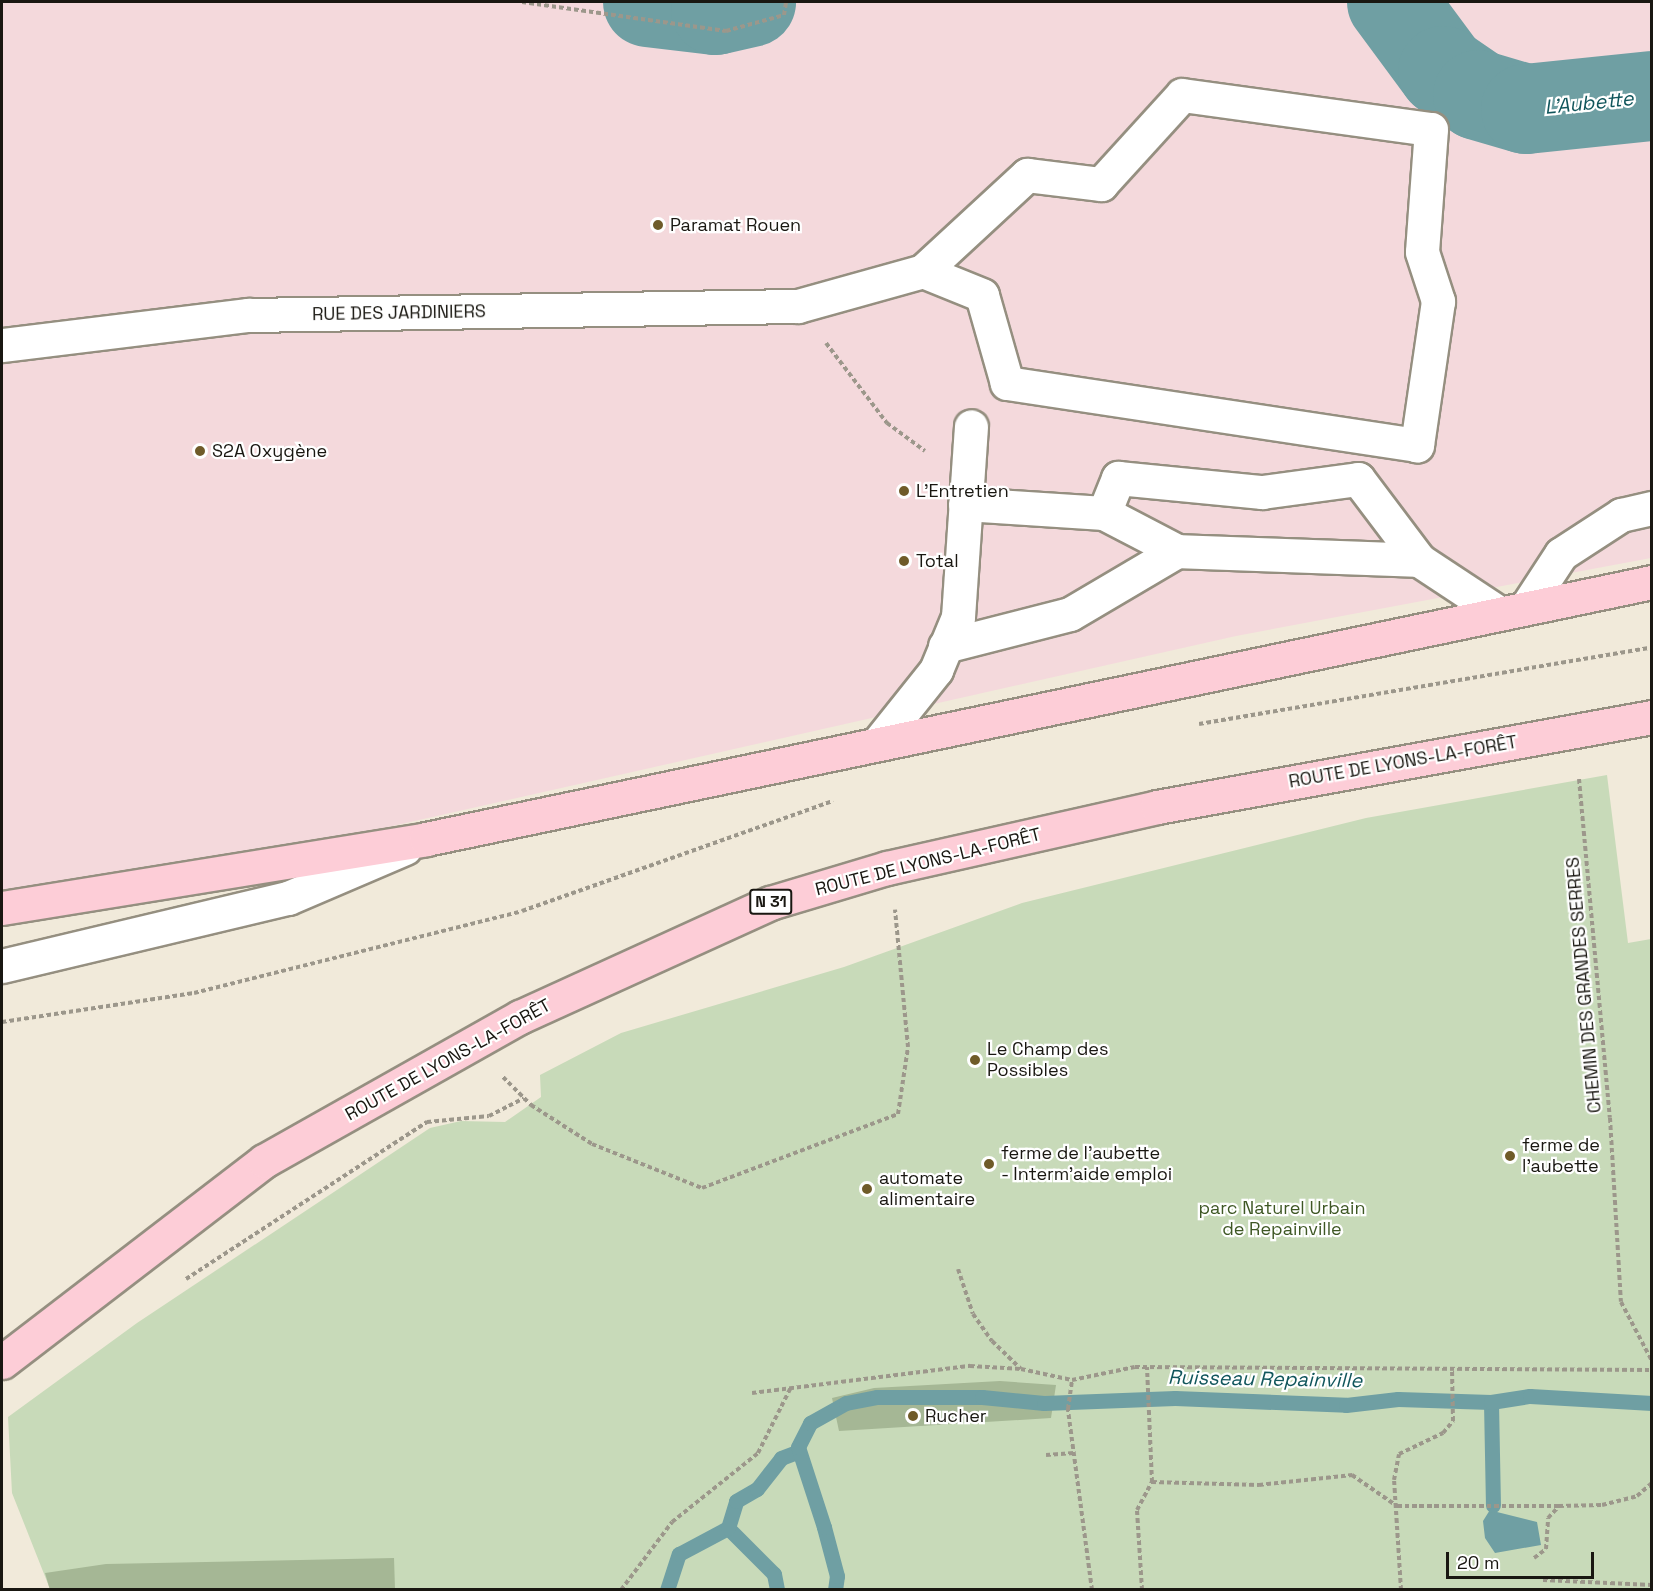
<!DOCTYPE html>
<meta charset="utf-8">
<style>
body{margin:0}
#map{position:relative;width:1653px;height:1591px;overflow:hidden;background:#f1eada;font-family:"Space Grotesk",sans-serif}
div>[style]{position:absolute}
.commercial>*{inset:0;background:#f4d9dc}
.green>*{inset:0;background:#c8dab9}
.forest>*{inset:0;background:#a5b795}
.water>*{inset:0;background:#6f9fa3}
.stream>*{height:15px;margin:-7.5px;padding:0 7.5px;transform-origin:7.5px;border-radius:7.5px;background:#6f9fa3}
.river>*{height:90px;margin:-45px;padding:0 45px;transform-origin:45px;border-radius:45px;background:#6f9fa3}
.path>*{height:4px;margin-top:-2px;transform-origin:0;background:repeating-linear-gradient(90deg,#9c978b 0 4.5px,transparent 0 7.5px)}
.roads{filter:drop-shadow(2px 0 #958f80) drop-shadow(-2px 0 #958f80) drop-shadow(0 2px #958f80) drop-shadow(0 -2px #958f80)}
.minor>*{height:33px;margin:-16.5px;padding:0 16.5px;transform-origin:16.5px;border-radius:16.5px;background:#fff}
.major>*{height:33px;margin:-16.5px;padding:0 16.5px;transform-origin:16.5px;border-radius:16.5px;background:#fdcdd7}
.dots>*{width:16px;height:16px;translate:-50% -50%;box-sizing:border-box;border:3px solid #fff;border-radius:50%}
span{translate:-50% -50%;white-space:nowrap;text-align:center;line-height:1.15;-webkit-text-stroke:4.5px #fff;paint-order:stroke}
.shield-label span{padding:2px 4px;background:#fff;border:2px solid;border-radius:4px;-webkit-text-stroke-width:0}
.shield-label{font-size:16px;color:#191711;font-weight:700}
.poi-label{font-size:18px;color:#191711}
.left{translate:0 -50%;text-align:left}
.street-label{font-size:18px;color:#191711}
.park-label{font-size:18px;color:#3e5724}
.water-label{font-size:20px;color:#11565c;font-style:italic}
.frame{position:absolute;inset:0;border:3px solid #191711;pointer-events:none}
.scale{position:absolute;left:1446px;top:1552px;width:148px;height:27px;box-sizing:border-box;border:3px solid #191711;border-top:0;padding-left:8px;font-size:18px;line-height:21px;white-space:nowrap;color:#191711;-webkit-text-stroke:4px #fff;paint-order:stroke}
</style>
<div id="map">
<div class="commercial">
<div style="clip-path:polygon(2px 2px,1651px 2px,1651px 558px,1236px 636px,2px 914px)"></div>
</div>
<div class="green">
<div style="clip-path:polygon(1607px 775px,1628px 943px,1651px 939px,1651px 1589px,50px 1589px,12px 1493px,8px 1417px,137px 1323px,430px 1128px,461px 1121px,505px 1122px,541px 1097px,540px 1075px,621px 1033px,844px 967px,1022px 903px,1366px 818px)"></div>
</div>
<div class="forest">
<div style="clip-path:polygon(1000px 1381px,1056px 1385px,1051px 1418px,839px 1431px,832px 1398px,874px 1388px)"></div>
<div style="clip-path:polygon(394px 1558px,395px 1590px,50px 1590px,45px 1573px,106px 1564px)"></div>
</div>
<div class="water">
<div style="clip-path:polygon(1493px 1505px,1497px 1512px,1537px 1522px,1541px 1545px,1495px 1553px,1485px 1538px,1483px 1521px)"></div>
</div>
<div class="stream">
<div style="left:1491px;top:1402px;width:103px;rotate:88.9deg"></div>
<div style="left:728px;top:1528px;width:65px;rotate:45deg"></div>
<div style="left:774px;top:1574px;width:16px;rotate:79deg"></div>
<div style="left:667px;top:1590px;width:38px;rotate:-72deg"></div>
<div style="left:679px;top:1554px;width:55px;rotate:-28deg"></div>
<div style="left:728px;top:1528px;width:28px;rotate:-73deg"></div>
<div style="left:736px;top:1501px;width:24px;rotate:-30deg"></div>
<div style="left:757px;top:1489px;width:39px;rotate:-52deg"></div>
<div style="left:781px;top:1458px;width:19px;rotate:-21deg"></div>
<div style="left:835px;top:1590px;width:14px;rotate:-82deg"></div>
<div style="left:837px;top:1576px;width:51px;rotate:-104.9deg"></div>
<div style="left:824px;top:1527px;width:84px;rotate:-108deg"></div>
<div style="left:798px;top:1447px;width:27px;rotate:-63deg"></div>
<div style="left:810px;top:1423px;width:41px;rotate:-29.1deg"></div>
<div style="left:846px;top:1403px;width:32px;rotate:-11deg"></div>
<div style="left:877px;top:1397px;width:105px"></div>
<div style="left:982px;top:1397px;width:62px;rotate:5.5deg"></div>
<div style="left:1044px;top:1403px;width:131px;rotate:-2.2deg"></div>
<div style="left:1175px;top:1398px;width:171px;rotate:2.3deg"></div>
<div style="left:1346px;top:1405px;width:52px;rotate:-6.6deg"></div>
<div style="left:1398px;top:1399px;width:93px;rotate:1.8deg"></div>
<div style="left:1491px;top:1402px;width:39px;rotate:-9deg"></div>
<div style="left:1530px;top:1396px;width:122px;rotate:3.3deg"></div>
</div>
<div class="river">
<div style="left:648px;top:2px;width:68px;rotate:6.7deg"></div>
<div style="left:716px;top:10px;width:36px;rotate:-13deg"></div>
<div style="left:1392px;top:2px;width:86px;rotate:53.5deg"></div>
<div style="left:1443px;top:71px;width:42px;rotate:34.4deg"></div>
<div style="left:1478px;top:95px;width:50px;rotate:16.3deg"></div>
<div style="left:1526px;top:109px;width:127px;rotate:-5.9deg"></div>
</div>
<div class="path">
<div style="left:522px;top:2px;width:206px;rotate:8.1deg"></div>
<div style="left:726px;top:31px;width:60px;rotate:-15.4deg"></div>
<div style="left:784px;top:15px;width:13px;rotate:-81deg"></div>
<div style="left:826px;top:343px;width:101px;rotate:52.7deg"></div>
<div style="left:887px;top:423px;width:47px;rotate:36.4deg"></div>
<div style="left:1199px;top:724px;width:459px;rotate:-9.6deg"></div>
<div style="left:1579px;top:779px;width:340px;rotate:84.8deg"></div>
<div style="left:1610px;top:1118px;width:184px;rotate:86.6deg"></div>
<div style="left:1621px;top:1302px;width:67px;rotate:62.3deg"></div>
<div style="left:2px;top:1022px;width:194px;rotate:-8.6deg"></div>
<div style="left:194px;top:993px;width:338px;rotate:-14deg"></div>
<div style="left:522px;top:911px;width:330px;rotate:-19.5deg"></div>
<div style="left:503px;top:1077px;width:40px;rotate:45deg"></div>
<div style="left:531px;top:1105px;width:72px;rotate:32.6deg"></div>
<div style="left:592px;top:1144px;width:118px;rotate:21.8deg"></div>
<div style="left:702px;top:1188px;width:210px;rotate:-20.7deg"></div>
<div style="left:898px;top:1114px;width:68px;rotate:-81.5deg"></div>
<div style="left:908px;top:1047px;width:138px;rotate:-95.4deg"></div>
<div style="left:958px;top:1269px;width:47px;rotate:71.6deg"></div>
<div style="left:973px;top:1314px;width:33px;rotate:55deg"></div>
<div style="left:992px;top:1341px;width:40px;rotate:44deg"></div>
<div style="left:1021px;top:1369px;width:52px;rotate:12.2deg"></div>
<div style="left:186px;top:1279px;width:288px;rotate:-33.1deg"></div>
<div style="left:427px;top:1122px;width:62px;rotate:-5.5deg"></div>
<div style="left:489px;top:1116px;width:39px;rotate:-27deg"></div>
<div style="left:752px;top:1393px;width:220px;rotate:-7.1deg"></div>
<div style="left:970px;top:1366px;width:51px;rotate:3.4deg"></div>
<div style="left:1046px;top:1455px;width:28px;rotate:-4deg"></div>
<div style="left:1152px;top:1482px;width:107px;rotate:1.6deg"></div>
<div style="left:1259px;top:1485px;width:94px;rotate:-6.1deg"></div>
<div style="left:1352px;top:1475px;width:55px;rotate:34.6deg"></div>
<div style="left:1397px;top:1506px;width:162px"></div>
<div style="left:1534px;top:1558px;width:15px;rotate:-37deg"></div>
<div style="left:1546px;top:1549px;width:31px;rotate:-86deg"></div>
<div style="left:1548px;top:1518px;width:16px;rotate:-47deg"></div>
<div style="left:1559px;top:1506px;width:43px;rotate:-1.3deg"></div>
<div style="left:1602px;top:1505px;width:36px;rotate:-14deg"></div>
<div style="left:1637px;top:1496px;width:20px;rotate:-41deg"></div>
<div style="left:1543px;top:1580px;width:109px;rotate:2.6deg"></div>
<div style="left:621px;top:1590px;width:85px;rotate:-53.1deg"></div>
<div style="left:672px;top:1522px;width:110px;rotate:-38.7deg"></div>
<div style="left:758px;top:1453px;width:74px;rotate:-63.4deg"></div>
<div style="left:1092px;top:1590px;width:183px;rotate:-97.6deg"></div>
<div style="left:1068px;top:1409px;width:29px;rotate:-82deg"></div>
<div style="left:1072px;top:1380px;width:64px;rotate:-11.7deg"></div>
<div style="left:1135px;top:1367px;width:517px;rotate:0.33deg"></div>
<div style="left:1142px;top:1590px;width:80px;rotate:-93.6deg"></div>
<div style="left:1137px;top:1510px;width:32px;rotate:-62deg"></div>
<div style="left:1152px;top:1482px;width:115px;rotate:-92.5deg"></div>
<div style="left:1401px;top:1590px;width:110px;rotate:-93.6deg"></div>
<div style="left:1394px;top:1480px;width:26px;rotate:-79deg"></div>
<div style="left:1399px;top:1454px;width:49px;rotate:-25.5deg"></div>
<div style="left:1443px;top:1433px;width:16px;rotate:-50deg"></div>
<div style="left:1453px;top:1421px;width:52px;rotate:-91.1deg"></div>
</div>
<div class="roads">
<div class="minor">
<div style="left:2px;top:345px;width:248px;rotate:-7deg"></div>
<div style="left:248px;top:315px;width:550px;rotate:-0.94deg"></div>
<div style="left:798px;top:306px;width:130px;rotate:-15.6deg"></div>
<div style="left:923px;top:271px;width:142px;rotate:-42.7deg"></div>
<div style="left:1027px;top:175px;width:75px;rotate:6.9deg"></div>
<div style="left:1101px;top:184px;width:120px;rotate:-47.7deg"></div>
<div style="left:1182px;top:95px;width:251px;rotate:7.8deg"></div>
<div style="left:1431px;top:129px;width:123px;rotate:94.2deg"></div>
<div style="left:1422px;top:252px;width:52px;rotate:71.9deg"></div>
<div style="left:1438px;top:301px;width:146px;rotate:98.3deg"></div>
<div style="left:1417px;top:445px;width:415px;rotate:-171.4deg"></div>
<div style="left:1007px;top:383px;width:91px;rotate:-105.9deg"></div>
<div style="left:982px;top:295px;width:64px;rotate:-157.9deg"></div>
<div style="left:965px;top:504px;width:139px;rotate:3.7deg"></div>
<div style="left:1104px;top:513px;width:82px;rotate:27.5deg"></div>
<div style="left:1104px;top:513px;width:38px;rotate:-68deg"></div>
<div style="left:1118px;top:478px;width:145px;rotate:5.6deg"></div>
<div style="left:1262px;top:492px;width:97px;rotate:-7.7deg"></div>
<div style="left:1358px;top:479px;width:101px;rotate:53deg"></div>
<div style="left:1527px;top:606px;width:62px;rotate:-56.8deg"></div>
<div style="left:1561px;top:554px;width:72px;rotate:-33deg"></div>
<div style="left:1621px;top:515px;width:32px;rotate:-13deg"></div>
<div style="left:945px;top:646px;width:129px;rotate:-14.4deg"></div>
<div style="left:1070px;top:614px;width:124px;rotate:-30.5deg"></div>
<div style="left:1177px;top:551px;width:242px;rotate:2.1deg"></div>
<div style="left:1419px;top:560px;width:96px;rotate:33.5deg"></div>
<div style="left:877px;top:744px;width:95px;rotate:-51.4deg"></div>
<div style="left:936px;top:670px;width:57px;rotate:-67.5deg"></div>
<div style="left:958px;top:617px;width:191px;rotate:-86.1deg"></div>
<div style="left:2px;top:966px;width:294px;rotate:-13.4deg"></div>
<div style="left:288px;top:898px;width:127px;rotate:-23.1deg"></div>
</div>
<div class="major">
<div style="left:2px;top:908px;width:430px;rotate:-9.2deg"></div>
<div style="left:426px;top:839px;width:1253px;rotate:-11.84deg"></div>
<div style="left:2px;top:1362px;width:330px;rotate:-37.5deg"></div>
<div style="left:264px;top:1161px;width:294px;rotate:-29.4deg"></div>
<div style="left:520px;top:1017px;width:275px;rotate:-24.5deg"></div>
<div style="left:770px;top:903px;width:122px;rotate:-16.7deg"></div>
<div style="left:887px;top:868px;width:277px;rotate:-12.7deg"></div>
<div style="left:1157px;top:807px;width:503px;rotate:-10.3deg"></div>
</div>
</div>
<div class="dots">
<div style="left:658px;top:225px;background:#6f5b29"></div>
<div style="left:200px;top:451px;background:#6f5b29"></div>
<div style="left:904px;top:491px;background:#6f5b29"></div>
<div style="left:904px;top:561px;background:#6f5b29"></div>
<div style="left:975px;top:1060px;background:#6f5b29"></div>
<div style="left:1510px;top:1156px;background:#6f5b29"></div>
<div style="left:989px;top:1164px;background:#6f5b29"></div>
<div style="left:867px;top:1189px;background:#6f5b29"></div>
<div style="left:913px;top:1416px;background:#6f5b29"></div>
</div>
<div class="shield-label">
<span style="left:771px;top:902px">N 31</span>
</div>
<div class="poi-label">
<span class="left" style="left:670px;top:225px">Paramat Rouen</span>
<span class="left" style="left:212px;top:451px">S2A Oxygène</span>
<span class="left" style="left:916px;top:491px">L'Entretien</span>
<span class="left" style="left:916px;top:561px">Total</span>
<span class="left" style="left:987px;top:1060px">Le Champ des<br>Possibles</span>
<span class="left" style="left:1522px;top:1156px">ferme de<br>l'aubette</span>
<span class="left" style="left:1001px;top:1164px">ferme de l'aubette<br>- Interm'aide emploi</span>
<span class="left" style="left:879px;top:1189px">automate<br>alimentaire</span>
<span class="left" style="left:925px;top:1416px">Rucher</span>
</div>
<div class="street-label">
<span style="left:399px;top:313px;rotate:-1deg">RUE DES JARDINIERS</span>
<span style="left:1403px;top:762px;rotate:-10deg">ROUTE DE LYONS-LA-FORÊT</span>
<span style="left:928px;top:862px;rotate:-14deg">ROUTE DE LYONS-LA-FORÊT</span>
<span style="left:1584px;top:985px;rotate:-95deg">CHEMIN DES GRANDES SERRES</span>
<span style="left:448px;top:1060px;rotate:-29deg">ROUTE DE LYONS-LA-FORÊT</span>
</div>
<div class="park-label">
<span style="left:1282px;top:1219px">parc Naturel Urbain<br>de Repainville</span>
</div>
<div class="water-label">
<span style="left:1589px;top:103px;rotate:-6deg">L'Aubette</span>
<span style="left:1265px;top:1379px;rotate:1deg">Ruisseau Repainville</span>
</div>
<div class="frame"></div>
<div class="scale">20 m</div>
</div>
